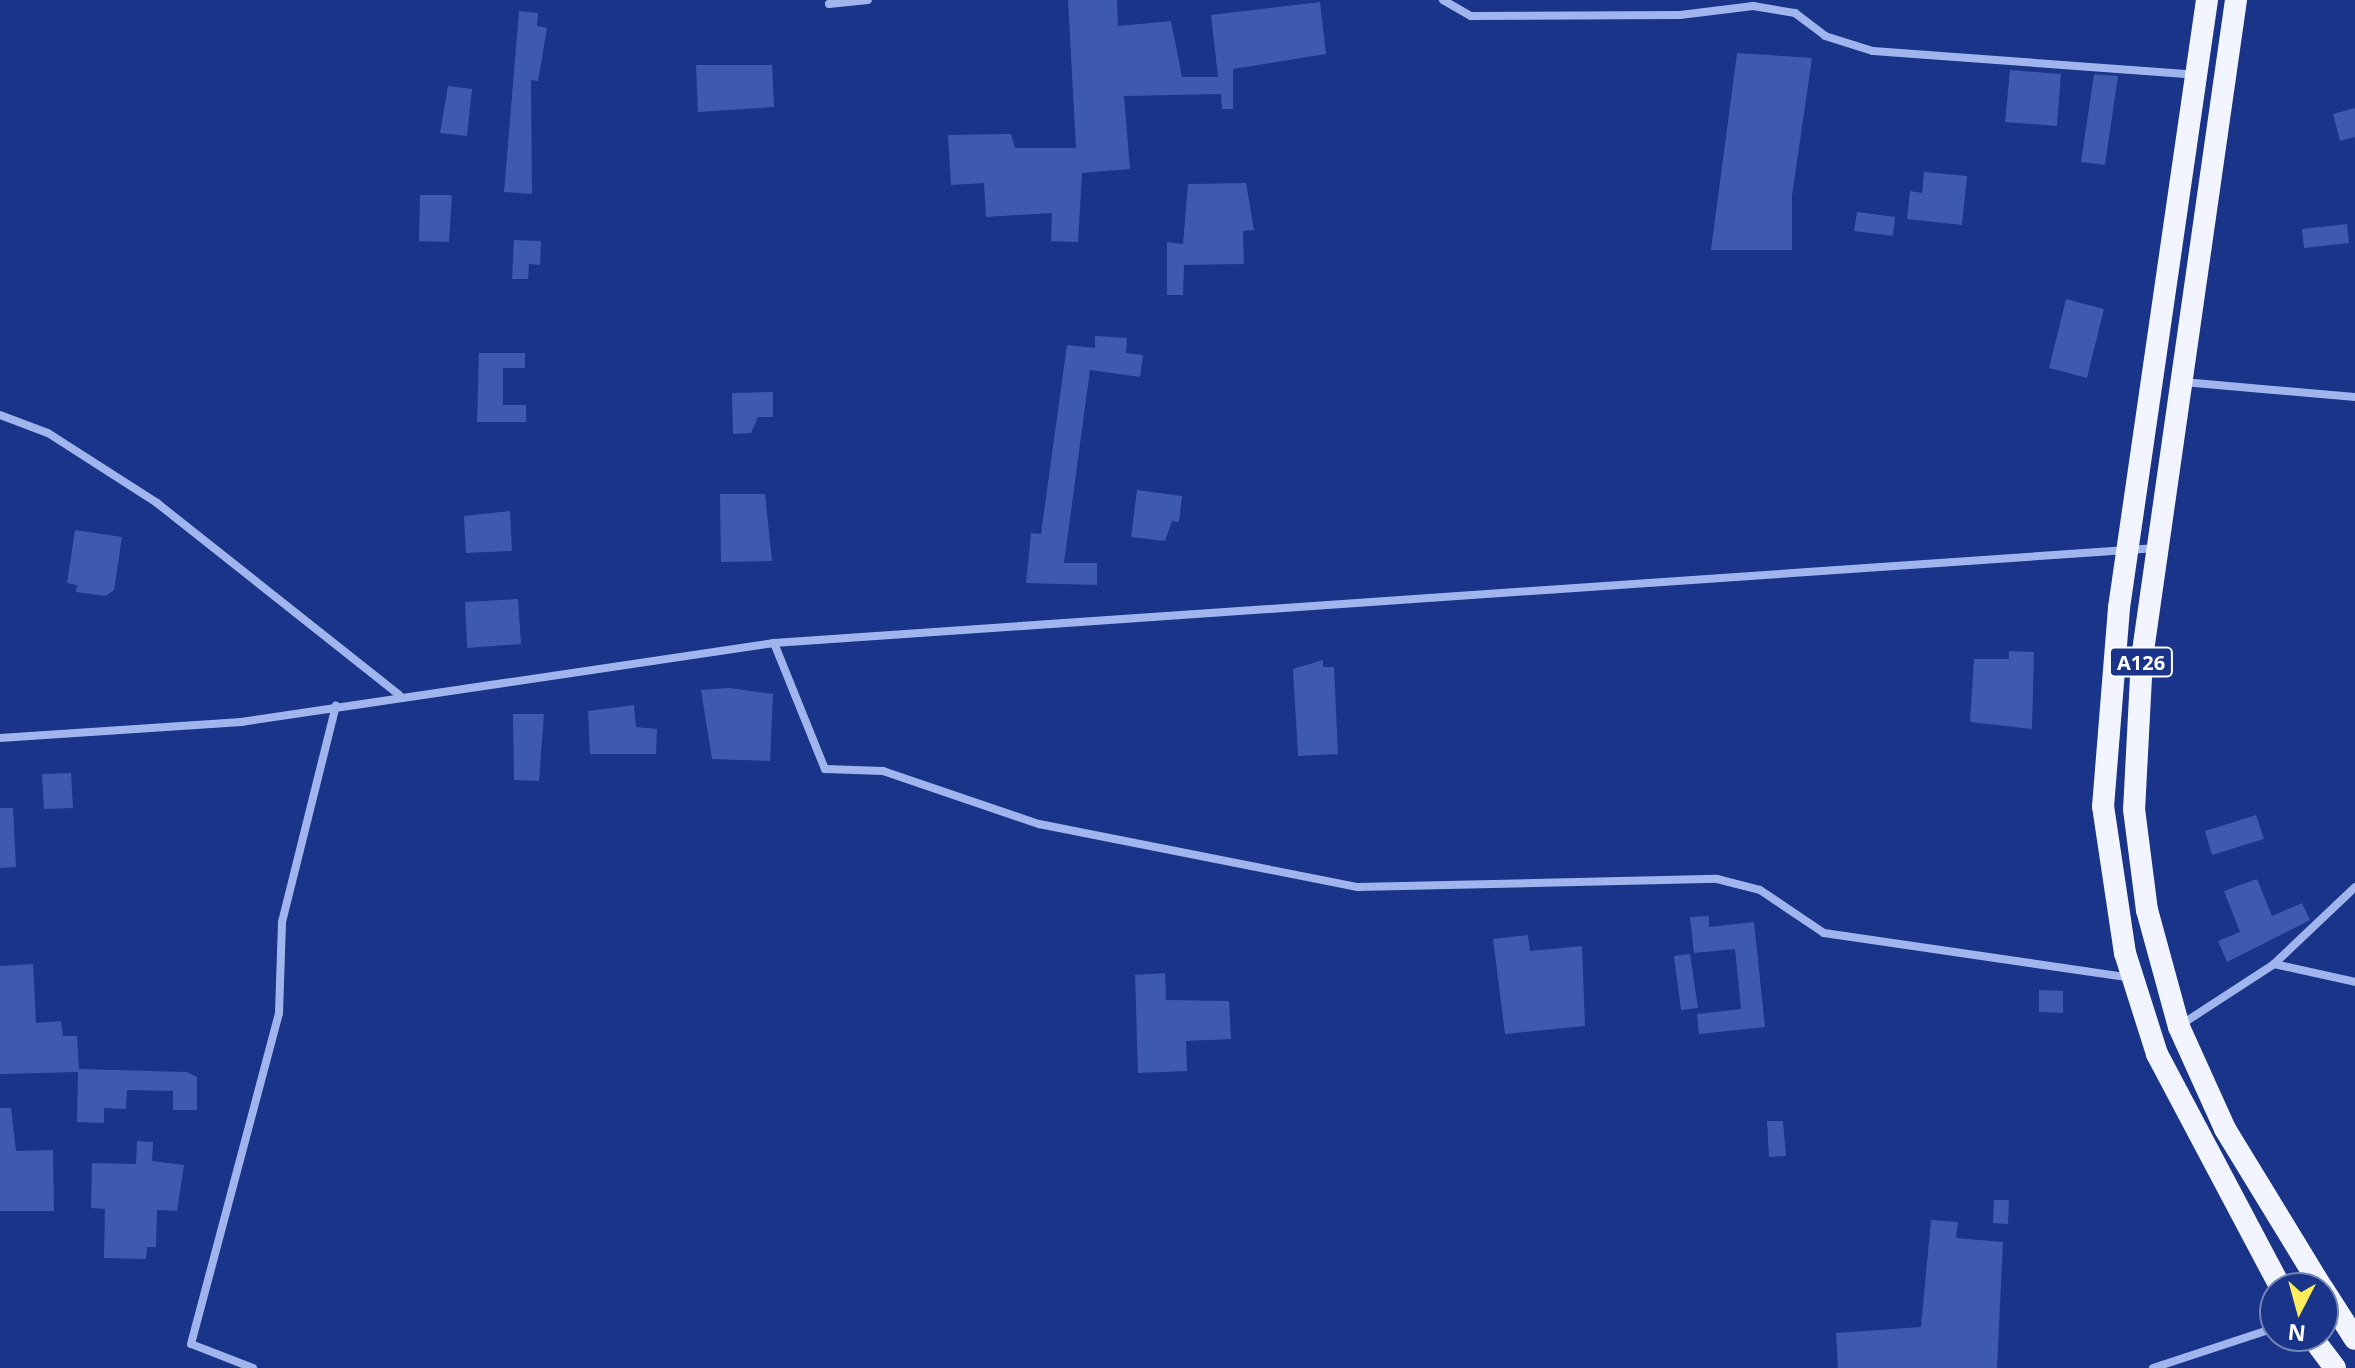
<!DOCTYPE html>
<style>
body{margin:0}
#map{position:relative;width:2355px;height:1368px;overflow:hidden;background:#193488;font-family:"Noto Sans",sans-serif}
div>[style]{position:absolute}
.building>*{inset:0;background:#3d5aaf}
.minor>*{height:8px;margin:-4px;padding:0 4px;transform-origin:4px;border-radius:4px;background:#a0b5ed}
.trunk>*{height:22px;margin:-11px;padding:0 11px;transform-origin:11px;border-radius:11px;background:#f2f5ff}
span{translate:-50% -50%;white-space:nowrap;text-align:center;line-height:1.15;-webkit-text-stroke:7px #193488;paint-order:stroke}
.shield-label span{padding:2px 6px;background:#193488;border:2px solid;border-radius:6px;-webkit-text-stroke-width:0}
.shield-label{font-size:20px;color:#fff;font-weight:700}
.north{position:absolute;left:2259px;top:1272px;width:80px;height:80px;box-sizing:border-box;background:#193488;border:2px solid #7585b8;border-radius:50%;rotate:186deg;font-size:22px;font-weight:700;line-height:32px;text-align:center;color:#fff}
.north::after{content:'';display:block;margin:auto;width:28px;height:36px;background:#ffee5c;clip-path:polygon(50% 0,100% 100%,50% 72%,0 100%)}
</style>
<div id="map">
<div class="building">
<div style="clip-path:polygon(1068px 0,1117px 0,1118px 26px,1171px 21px,1182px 77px,1218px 77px,1211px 15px,1320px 2px,1326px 54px,1233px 69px,1233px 109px,1222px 109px,1221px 94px,1124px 96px,1130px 169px,1082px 173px,1078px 242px,1051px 241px,1052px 213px,986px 217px,984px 183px,951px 185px,948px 135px,1011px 134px,1015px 148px,1076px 148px)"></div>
<div style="clip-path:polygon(519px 11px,538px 13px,537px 26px,547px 28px,538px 81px,531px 80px,532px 194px,504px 192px)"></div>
<div style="clip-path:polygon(1737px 53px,1812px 58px,1792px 196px,1792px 250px,1711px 250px)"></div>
<div style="clip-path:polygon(696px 65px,772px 65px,774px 107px,698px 112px)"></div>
<div style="clip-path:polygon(2010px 70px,2061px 74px,2057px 126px,2005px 122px)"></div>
<div style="clip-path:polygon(2094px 74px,2118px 76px,2105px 165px,2081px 162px)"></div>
<div style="clip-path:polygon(448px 86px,472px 89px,467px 136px,440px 133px)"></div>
<div style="clip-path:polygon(2355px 108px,2355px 137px,2340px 141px,2333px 114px)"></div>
<div style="clip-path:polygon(1924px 172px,1967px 176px,1962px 225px,1907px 219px,1910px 191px,1922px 193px)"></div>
<div style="clip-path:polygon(1246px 183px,1254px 230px,1243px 231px,1244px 264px,1184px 265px,1183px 295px,1167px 295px,1167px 242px,1183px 244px,1188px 184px)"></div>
<div style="clip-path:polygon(420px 195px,452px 195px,449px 242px,419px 241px)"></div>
<div style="clip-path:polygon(1857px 212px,1895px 217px,1893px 236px,1854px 231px)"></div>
<div style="clip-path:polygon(2347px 224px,2349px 243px,2304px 248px,2302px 229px)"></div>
<div style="clip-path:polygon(514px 240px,541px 241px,540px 265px,529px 264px,528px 279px,512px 279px)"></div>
<div style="clip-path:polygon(2066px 299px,2104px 309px,2087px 378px,2049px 368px)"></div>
<div style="clip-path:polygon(1095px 336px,1127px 338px,1126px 353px,1143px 355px,1140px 377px,1090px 370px,1064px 563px,1097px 563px,1097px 585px,1026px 583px,1031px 533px,1041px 534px,1067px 345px,1095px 348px)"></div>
<div style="clip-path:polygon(479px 353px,525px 353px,525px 368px,503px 368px,503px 405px,526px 405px,526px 422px,477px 422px)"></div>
<div style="clip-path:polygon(773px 392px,773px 417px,758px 417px,751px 433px,733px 434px,732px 393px)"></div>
<div style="clip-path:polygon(1137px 490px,1182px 496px,1179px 522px,1172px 521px,1165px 541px,1131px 537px)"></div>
<div style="clip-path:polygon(720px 494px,765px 494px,772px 561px,721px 562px)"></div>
<div style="clip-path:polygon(510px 511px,512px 551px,466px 553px,464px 516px)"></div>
<div style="clip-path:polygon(75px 530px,122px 537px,114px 590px,106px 596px,76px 592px,77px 585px,67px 583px)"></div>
<div style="clip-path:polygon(518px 599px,521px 644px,467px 648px,465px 602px)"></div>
<div style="clip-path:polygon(2009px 651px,2034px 652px,2032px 729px,1970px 722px,1974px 659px,2009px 659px)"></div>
<div style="clip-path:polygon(1323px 660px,1323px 667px,1334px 667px,1338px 754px,1298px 756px,1293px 669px)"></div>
<div style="clip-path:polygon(729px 688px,773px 694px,770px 761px,712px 759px,701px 690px)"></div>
<div style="clip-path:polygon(634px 705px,636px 727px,657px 729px,656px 754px,590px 754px,588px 711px)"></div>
<div style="clip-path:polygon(513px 714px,544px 714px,539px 781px,514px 780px)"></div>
<div style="clip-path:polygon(71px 773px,73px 808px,44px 809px,42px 774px)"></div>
<div style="clip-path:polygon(0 808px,13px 808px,16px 867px,0 868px)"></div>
<div style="clip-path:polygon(2256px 815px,2264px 839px,2212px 855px,2205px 831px)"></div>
<div style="clip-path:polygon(2257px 879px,2272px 916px,2302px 903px,2310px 920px,2227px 962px,2218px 941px,2240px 932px,2224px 891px)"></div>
<div style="clip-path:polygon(1709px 916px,1709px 927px,1754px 922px,1765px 1027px,1699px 1034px,1697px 1014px,1741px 1009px,1735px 949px,1694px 953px,1690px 917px)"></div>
<div style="clip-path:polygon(1528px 935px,1530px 951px,1582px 946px,1585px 1026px,1505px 1034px,1493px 939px)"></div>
<div style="clip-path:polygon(1690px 954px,1698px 1008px,1681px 1010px,1674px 956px)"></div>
<div style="clip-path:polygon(33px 964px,36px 1023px,61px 1021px,63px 1036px,77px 1036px,79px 1069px,187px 1072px,197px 1077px,197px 1110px,173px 1110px,173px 1091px,127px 1090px,126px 1109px,104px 1108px,104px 1123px,77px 1122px,78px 1072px,0 1074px,0 966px)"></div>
<div style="clip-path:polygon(1165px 973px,1166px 1000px,1229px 1001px,1231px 1039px,1186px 1041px,1187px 1071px,1138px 1073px,1135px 975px)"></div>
<div style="clip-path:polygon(2039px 990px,2063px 991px,2063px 1013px,2039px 1012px)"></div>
<div style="clip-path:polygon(0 1108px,11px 1108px,16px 1151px,53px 1150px,54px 1211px,0 1211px)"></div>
<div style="clip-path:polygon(1767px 1121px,1783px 1121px,1786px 1156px,1769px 1157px)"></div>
<div style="clip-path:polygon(137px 1141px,153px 1142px,152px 1161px,184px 1165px,177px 1211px,157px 1210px,156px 1247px,147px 1247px,146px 1259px,104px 1258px,105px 1209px,91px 1208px,92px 1163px,136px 1164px)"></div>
<div style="clip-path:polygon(1994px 1200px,2009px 1200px,2008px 1224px,1993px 1223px)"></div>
<div style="clip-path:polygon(1931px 1220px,1958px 1222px,1956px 1238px,2003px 1242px,1997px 1368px,1838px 1368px,1836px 1333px,1921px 1327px)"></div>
</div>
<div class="minor">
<div style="left:1443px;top:0;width:32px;rotate:30deg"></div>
<div style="left:1471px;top:16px;width:209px;rotate:-0.3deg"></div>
<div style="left:1680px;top:15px;width:74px;rotate:-7deg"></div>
<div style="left:1753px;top:6px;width:43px;rotate:9.5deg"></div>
<div style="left:1795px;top:13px;width:38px;rotate:37deg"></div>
<div style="left:1825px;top:36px;width:50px;rotate:17.4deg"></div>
<div style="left:1873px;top:51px;width:324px;rotate:4.2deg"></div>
<div style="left:829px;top:4px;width:39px;rotate:-6deg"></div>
<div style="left:2183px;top:382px;width:173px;rotate:5deg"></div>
<div style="left:0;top:415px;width:51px;rotate:20.6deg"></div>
<div style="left:48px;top:433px;width:130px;rotate:32.7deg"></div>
<div style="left:157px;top:503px;width:309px;rotate:38.4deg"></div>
<div style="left:774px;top:643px;width:136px;rotate:68deg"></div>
<div style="left:825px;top:769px;width:58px;rotate:2deg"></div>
<div style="left:883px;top:771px;width:165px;rotate:18.8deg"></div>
<div style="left:1039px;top:824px;width:325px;rotate:11.2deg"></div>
<div style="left:1358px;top:887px;width:359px;rotate:-1.3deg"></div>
<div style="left:1717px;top:879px;width:44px;rotate:14.3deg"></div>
<div style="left:1760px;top:890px;width:77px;rotate:33.9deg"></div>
<div style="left:1824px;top:933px;width:311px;rotate:8.3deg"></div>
<div style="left:0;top:738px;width:242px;rotate:-3.8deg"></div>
<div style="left:241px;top:722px;width:539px;rotate:-8.43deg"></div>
<div style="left:774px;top:643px;width:1386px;rotate:-3.93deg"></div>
<div style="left:2274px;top:964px;width:83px;rotate:12.5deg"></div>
<div style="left:2179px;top:1026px;width:113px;rotate:-33.1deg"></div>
<div style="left:2274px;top:964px;width:112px;rotate:-43.5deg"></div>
<div style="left:253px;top:1368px;width:66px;rotate:-158.8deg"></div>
<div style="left:191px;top:1344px;width:342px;rotate:-75.1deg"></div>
<div style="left:279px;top:1013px;width:91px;rotate:-88.1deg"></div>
<div style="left:282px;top:922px;width:223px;rotate:-76deg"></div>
<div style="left:2153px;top:1368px;width:128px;rotate:-18.2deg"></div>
</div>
<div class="trunk">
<div style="left:2207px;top:0;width:614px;rotate:98.24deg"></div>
<div style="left:2119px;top:608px;width:199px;rotate:94.6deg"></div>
<div style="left:2103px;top:806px;width:149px;rotate:81.5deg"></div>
<div style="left:2125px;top:953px;width:106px;rotate:72.4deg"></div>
<div style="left:2157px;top:1054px;width:265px;rotate:62.1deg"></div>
<div style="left:2236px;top:0;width:665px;rotate:98.13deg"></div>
<div style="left:2142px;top:658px;width:151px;rotate:93deg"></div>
<div style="left:2134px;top:809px;width:102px;rotate:82.7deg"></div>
<div style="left:2147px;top:910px;width:121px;rotate:74.7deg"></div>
<div style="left:2179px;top:1027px;width:112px;rotate:65.7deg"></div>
<div style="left:2225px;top:1129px;width:186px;rotate:58.6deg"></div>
<div style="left:2323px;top:1289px;width:59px;rotate:57.4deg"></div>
<div style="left:2311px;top:1336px;width:40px;rotate:53deg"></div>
</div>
<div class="shield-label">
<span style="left:2141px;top:662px">A126</span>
</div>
<div class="north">N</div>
</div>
